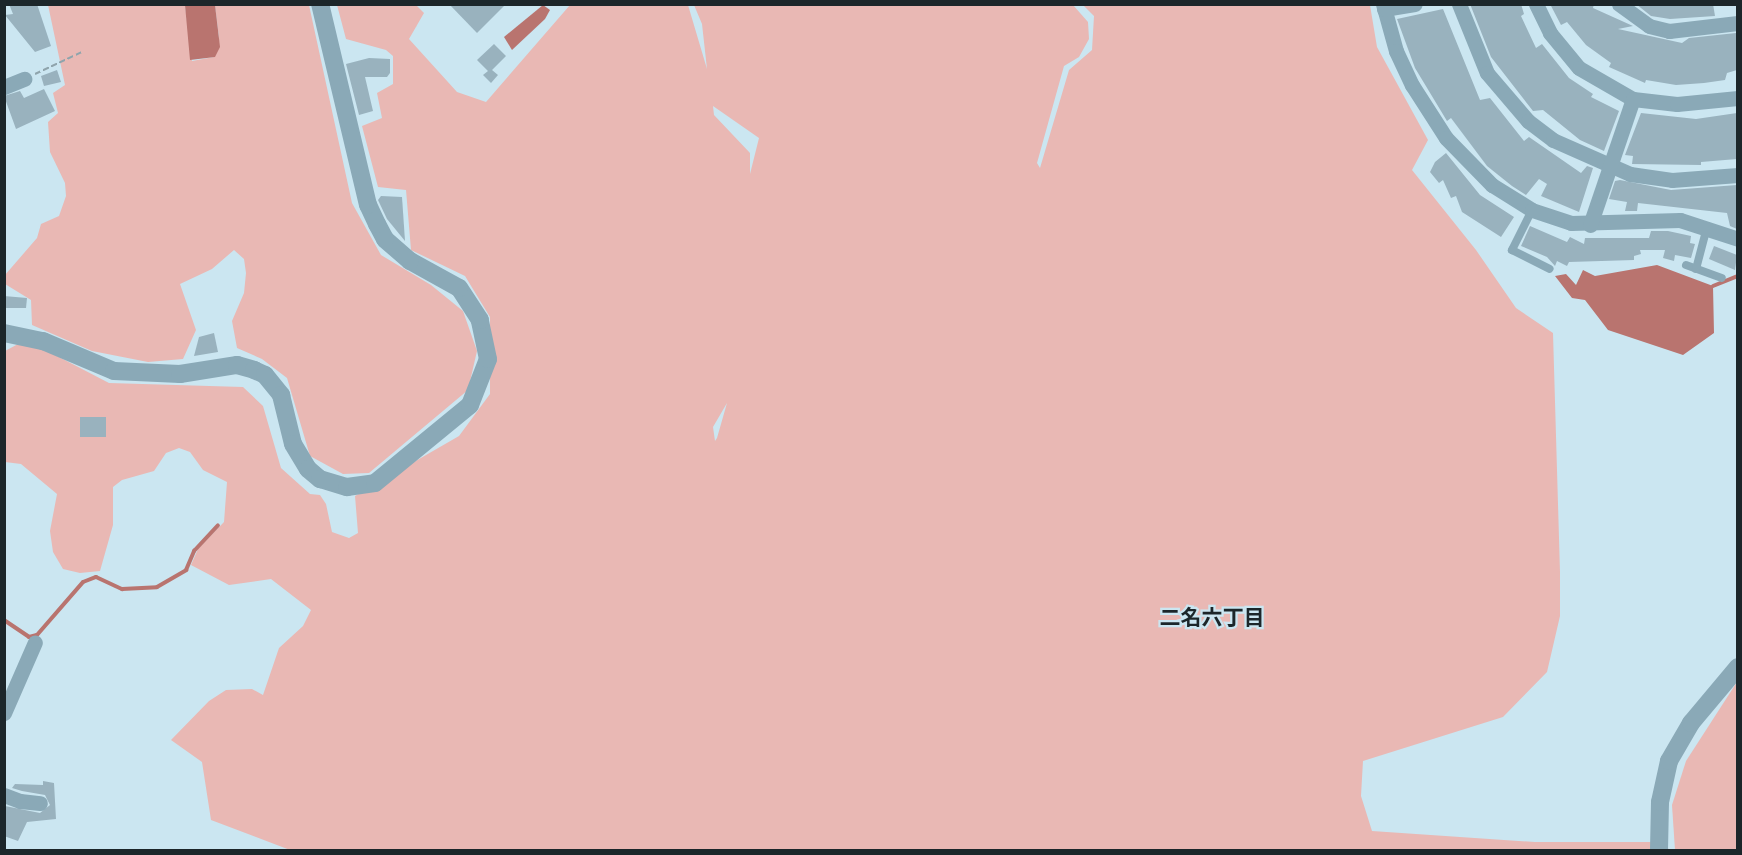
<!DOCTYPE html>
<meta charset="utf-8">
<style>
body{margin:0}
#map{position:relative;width:1742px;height:855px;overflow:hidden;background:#cbe6f1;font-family:Lato,"Noto Sans JP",sans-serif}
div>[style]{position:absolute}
.green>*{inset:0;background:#e9b8b4}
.water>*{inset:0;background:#b9746f}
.stream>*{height:4px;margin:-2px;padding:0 2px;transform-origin:2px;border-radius:2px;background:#b9746f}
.building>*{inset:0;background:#99b2be}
.path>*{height:2px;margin-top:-1px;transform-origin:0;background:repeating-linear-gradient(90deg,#8fa4ac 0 6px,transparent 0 9px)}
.service>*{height:8px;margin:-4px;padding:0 4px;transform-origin:4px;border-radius:4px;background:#8aa9b7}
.minor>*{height:15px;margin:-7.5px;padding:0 7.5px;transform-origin:7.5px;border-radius:7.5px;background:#8aa9b7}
.tertiary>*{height:18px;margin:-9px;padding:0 9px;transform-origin:9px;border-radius:9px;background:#8aa9b7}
span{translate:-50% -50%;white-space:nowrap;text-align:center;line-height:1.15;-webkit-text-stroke:4.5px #cbe6f1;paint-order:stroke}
.neighbourhood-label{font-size:21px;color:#1c262a;font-weight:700}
.frame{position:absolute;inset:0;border:6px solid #1c262a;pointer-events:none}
</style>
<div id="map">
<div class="green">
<div style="clip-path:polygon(48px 5px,185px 5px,192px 61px,214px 57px,219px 38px,215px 5px,309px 5px,352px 203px,381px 255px,431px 285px,463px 311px,477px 351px,468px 390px,369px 473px,343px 474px,310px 456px,287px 378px,262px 359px,237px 348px,232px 321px,244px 293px,246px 273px,244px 259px,234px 250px,212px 269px,180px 284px,196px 330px,183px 359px,148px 362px,92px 351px,32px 325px,31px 300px,5px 284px,5px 275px,37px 238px,41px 224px,59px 216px,66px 196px,65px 183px,50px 152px,48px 122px,58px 113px,53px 93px,65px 85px)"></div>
<div style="clip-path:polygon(evenodd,337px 5px,416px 5px,424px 13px,409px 39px,457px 92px,486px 102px,570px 5px,688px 5px,707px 69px,702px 24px,694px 5px,1073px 5px,1088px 22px,1089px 39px,1079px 57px,1064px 66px,1037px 163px,1040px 168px,1069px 70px,1092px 50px,1094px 16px,1083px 5px,1370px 5px,1377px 47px,1428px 140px,1412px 170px,1476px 250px,1516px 308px,1553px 333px,1560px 572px,1560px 616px,1547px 672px,1503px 717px,1363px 761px,1361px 796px,1372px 831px,1535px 842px,1660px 842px,1670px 850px,290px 850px,211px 820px,202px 762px,171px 740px,209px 701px,226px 690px,252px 689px,263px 695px,279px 648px,303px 626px,311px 610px,271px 579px,229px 585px,191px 565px,198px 549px,224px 522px,227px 482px,203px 470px,190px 452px,179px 448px,166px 453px,154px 471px,122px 480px,113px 487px,113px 525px,100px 571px,80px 573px,63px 569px,53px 552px,50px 531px,57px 494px,21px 464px,5px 462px,5px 351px,20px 343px,32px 343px,109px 383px,243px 387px,263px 406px,281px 468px,310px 494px,320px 495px,326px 504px,332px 532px,349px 538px,358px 533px,355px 496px,459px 436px,490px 394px,490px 317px,465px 276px,411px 250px,406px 190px,378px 187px,362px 126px,382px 118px,377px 93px,393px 84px,393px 56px,386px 50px,346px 39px,337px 5px,713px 106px,759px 138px,750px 174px,750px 153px,714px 115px,713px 106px,337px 5px,727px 403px,717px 438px,715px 441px,713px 427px,727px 403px)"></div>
<div style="clip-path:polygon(1737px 682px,1737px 850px,1675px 850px,1672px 805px,1686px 761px)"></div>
</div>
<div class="water">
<div style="clip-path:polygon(185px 5px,215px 5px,220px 47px,215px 57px,190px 60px)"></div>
<div style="clip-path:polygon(543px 5px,550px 10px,545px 19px,512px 50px,504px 37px)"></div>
<div style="clip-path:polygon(1657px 265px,1713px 286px,1714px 333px,1683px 355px,1608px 330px,1585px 300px,1572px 298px,1555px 276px,1566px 274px,1576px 285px,1583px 270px,1595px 276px)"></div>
</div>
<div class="stream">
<div style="left:1713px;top:286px;width:27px;rotate:-22deg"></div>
<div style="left:4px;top:620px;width:30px;rotate:34deg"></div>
<div style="left:29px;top:637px;width:8px;rotate:-14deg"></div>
<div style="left:37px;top:635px;width:70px;rotate:-49deg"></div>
<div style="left:83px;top:582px;width:14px;rotate:-21deg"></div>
<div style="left:96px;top:577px;width:29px;rotate:25deg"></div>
<div style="left:122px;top:589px;width:35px;rotate:-3deg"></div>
<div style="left:157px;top:587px;width:34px;rotate:-30deg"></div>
<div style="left:186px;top:570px;width:21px;rotate:-67deg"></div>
<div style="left:194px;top:551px;width:35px;rotate:-47deg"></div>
</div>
<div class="building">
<div style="clip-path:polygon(9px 4px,37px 4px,51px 46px,35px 52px,5px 15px,13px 14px)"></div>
<div style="clip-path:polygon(449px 4px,506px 4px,477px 33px)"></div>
<div style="clip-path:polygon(1470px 4px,1521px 4px,1524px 14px,1521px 16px,1536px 48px,1542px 44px,1569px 78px,1593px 94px,1591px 97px,1619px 111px,1604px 151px,1580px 140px,1543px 110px,1533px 111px,1491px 57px)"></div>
<div style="clip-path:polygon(1550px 4px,1594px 4px,1593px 8px,1633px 26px,1618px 29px,1682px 43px,1689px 38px,1736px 33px,1737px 70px,1727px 73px,1725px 80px,1704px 83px,1676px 85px,1646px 80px,1645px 83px,1609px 67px,1611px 63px,1586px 45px,1567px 22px,1561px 25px)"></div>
<div style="clip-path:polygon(1636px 4px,1713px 4px,1715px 16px,1670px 19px,1651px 16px)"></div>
<div style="clip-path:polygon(1443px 9px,1480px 100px,1490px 98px,1524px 141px,1529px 137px,1581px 173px,1587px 166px,1593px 168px,1579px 212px,1541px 196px,1547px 184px,1539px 179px,1526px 195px,1512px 186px,1487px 166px,1451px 118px,1447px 121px,1415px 68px,1397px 19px)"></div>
<div style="clip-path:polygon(494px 44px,506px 56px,492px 70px,498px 75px,491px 83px,483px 75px,488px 71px,477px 60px)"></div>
<div style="clip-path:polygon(369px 58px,390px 59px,390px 73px,387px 77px,365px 77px,373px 111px,359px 115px,346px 64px)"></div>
<div style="clip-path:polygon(57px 70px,61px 82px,44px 86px,41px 76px)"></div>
<div style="clip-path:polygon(44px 89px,55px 111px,16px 129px,4px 96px,20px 91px,24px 98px)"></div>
<div style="clip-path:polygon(1641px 113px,1696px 119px,1737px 113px,1737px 159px,1701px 162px,1701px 165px,1632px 164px,1633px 156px,1625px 155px)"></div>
<div style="clip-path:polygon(1446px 153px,1480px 195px,1514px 217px,1501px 237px,1462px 212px,1456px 196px,1451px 198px,1443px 180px,1439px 183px,1430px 172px,1435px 162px)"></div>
<div style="clip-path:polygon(1620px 180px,1671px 190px,1737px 185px,1737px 229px,1730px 226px,1727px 213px,1638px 203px,1637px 211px,1625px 211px,1627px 202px,1609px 199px,1615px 181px)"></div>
<div style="clip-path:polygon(381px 196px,402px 197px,405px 241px,387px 219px,378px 200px)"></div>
<div style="clip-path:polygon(1530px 226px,1567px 242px,1570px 237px,1584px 244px,1585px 238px,1649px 238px,1651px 231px,1668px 231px,1691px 236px,1690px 243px,1695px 244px,1691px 258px,1675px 255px,1674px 261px,1663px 258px,1665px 250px,1640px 250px,1641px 254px,1634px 256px,1634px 260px,1569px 262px,1567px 266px,1557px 261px,1555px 266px,1547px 257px,1521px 246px)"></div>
<div style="clip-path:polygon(1714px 246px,1737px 255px,1735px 270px,1709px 259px)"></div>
<div style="clip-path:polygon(4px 296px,27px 298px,26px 308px,4px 308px)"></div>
<div style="clip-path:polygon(214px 333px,218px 352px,194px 356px,199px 337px)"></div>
<div style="clip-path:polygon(80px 417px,106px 417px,106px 437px,80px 437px)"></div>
<div style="clip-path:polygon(43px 781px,54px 783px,56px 819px,27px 822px,18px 841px,4px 836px,5px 806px,40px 813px,50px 805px,45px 795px,22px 791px,12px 788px,15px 784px,43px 785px)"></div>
</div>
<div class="path">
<div style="left:35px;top:74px;width:52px;rotate:-25.1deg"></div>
</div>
<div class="service">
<div style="left:1532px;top:210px;width:45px;rotate:116.6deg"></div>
<div style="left:1512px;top:250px;width:42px;rotate:26.6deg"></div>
<div style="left:1686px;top:265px;width:38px;rotate:20deg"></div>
<div style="left:1696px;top:269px;width:43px;rotate:-75.3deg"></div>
</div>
<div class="minor">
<div style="left:1383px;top:4px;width:49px;rotate:74.5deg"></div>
<div style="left:1396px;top:51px;width:38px;rotate:65deg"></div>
<div style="left:1412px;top:85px;width:63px;rotate:57.3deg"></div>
<div style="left:1446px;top:138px;width:66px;rotate:45.6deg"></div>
<div style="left:1492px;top:185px;width:47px;rotate:32deg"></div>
<div style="left:1532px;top:210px;width:41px;rotate:18.4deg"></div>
<div style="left:1571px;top:223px;width:109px;rotate:-1.6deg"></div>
<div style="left:1680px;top:220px;width:61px;rotate:18.1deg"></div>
<div style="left:1459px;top:4px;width:74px;rotate:67.9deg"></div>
<div style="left:1487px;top:73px;width:63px;rotate:49.5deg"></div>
<div style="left:1528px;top:121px;width:31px;rotate:37deg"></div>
<div style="left:1553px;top:140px;width:84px;rotate:23.8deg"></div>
<div style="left:1630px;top:174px;width:42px;rotate:8.1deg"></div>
<div style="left:1672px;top:180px;width:66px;rotate:-4.3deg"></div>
<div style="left:1536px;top:4px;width:32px;rotate:64deg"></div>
<div style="left:1550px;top:33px;width:45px;rotate:50.4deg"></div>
<div style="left:1579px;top:68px;width:62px;rotate:29.9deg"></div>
<div style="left:1633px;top:99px;width:44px;rotate:6.5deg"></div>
<div style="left:1677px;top:104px;width:61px;rotate:-5.6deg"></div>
<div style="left:1619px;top:4px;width:37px;rotate:36deg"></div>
<div style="left:1649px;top:26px;width:21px;rotate:14deg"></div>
<div style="left:1669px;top:31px;width:69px;rotate:-6.6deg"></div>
<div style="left:1384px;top:9px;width:31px;rotate:-9deg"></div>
<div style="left:4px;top:87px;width:22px;rotate:-22deg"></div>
<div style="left:1590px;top:225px;width:133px;rotate:-71.2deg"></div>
<div style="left:4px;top:713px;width:77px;rotate:-66.4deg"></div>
<div style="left:4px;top:795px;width:17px;rotate:21deg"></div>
<div style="left:20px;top:801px;width:20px;rotate:6deg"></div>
</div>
<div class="tertiary">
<div style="left:4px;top:333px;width:40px;rotate:12deg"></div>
<div style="left:43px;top:341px;width:77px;rotate:22.9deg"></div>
<div style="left:114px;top:371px;width:66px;rotate:2.6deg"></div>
<div style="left:180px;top:374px;width:58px;rotate:-9deg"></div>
<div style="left:237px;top:365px;width:18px;rotate:16deg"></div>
<div style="left:254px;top:370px;width:12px;rotate:24deg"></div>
<div style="left:265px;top:375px;width:26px;rotate:51deg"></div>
<div style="left:281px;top:395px;width:50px;rotate:76.2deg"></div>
<div style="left:293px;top:444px;width:29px;rotate:59deg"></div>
<div style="left:308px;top:469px;width:16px;rotate:40deg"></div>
<div style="left:320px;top:479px;width:28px;rotate:17deg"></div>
<div style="left:347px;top:487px;width:28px;rotate:-8deg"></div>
<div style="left:375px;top:483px;width:123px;rotate:-39.4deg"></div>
<div style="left:470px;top:405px;width:49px;rotate:-68.6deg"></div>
<div style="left:488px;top:359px;width:40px;rotate:-102deg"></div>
<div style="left:480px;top:320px;width:38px;rotate:-123deg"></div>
<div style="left:459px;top:288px;width:56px;rotate:-151.1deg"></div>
<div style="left:410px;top:261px;width:33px;rotate:-139deg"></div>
<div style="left:385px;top:239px;width:17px;rotate:-118deg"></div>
<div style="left:377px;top:224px;width:21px;rotate:-115deg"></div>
<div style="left:368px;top:205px;width:207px;rotate:-103.4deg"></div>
<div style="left:1659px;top:850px;width:48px;rotate:-88.8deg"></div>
<div style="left:1660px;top:802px;width:42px;rotate:-77.6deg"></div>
<div style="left:1669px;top:761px;width:44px;rotate:-59.9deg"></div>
<div style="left:1691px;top:723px;width:73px;rotate:-50deg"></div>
</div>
<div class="neighbourhood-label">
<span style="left:1212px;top:617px">二名六丁目</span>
</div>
<div class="frame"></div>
</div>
